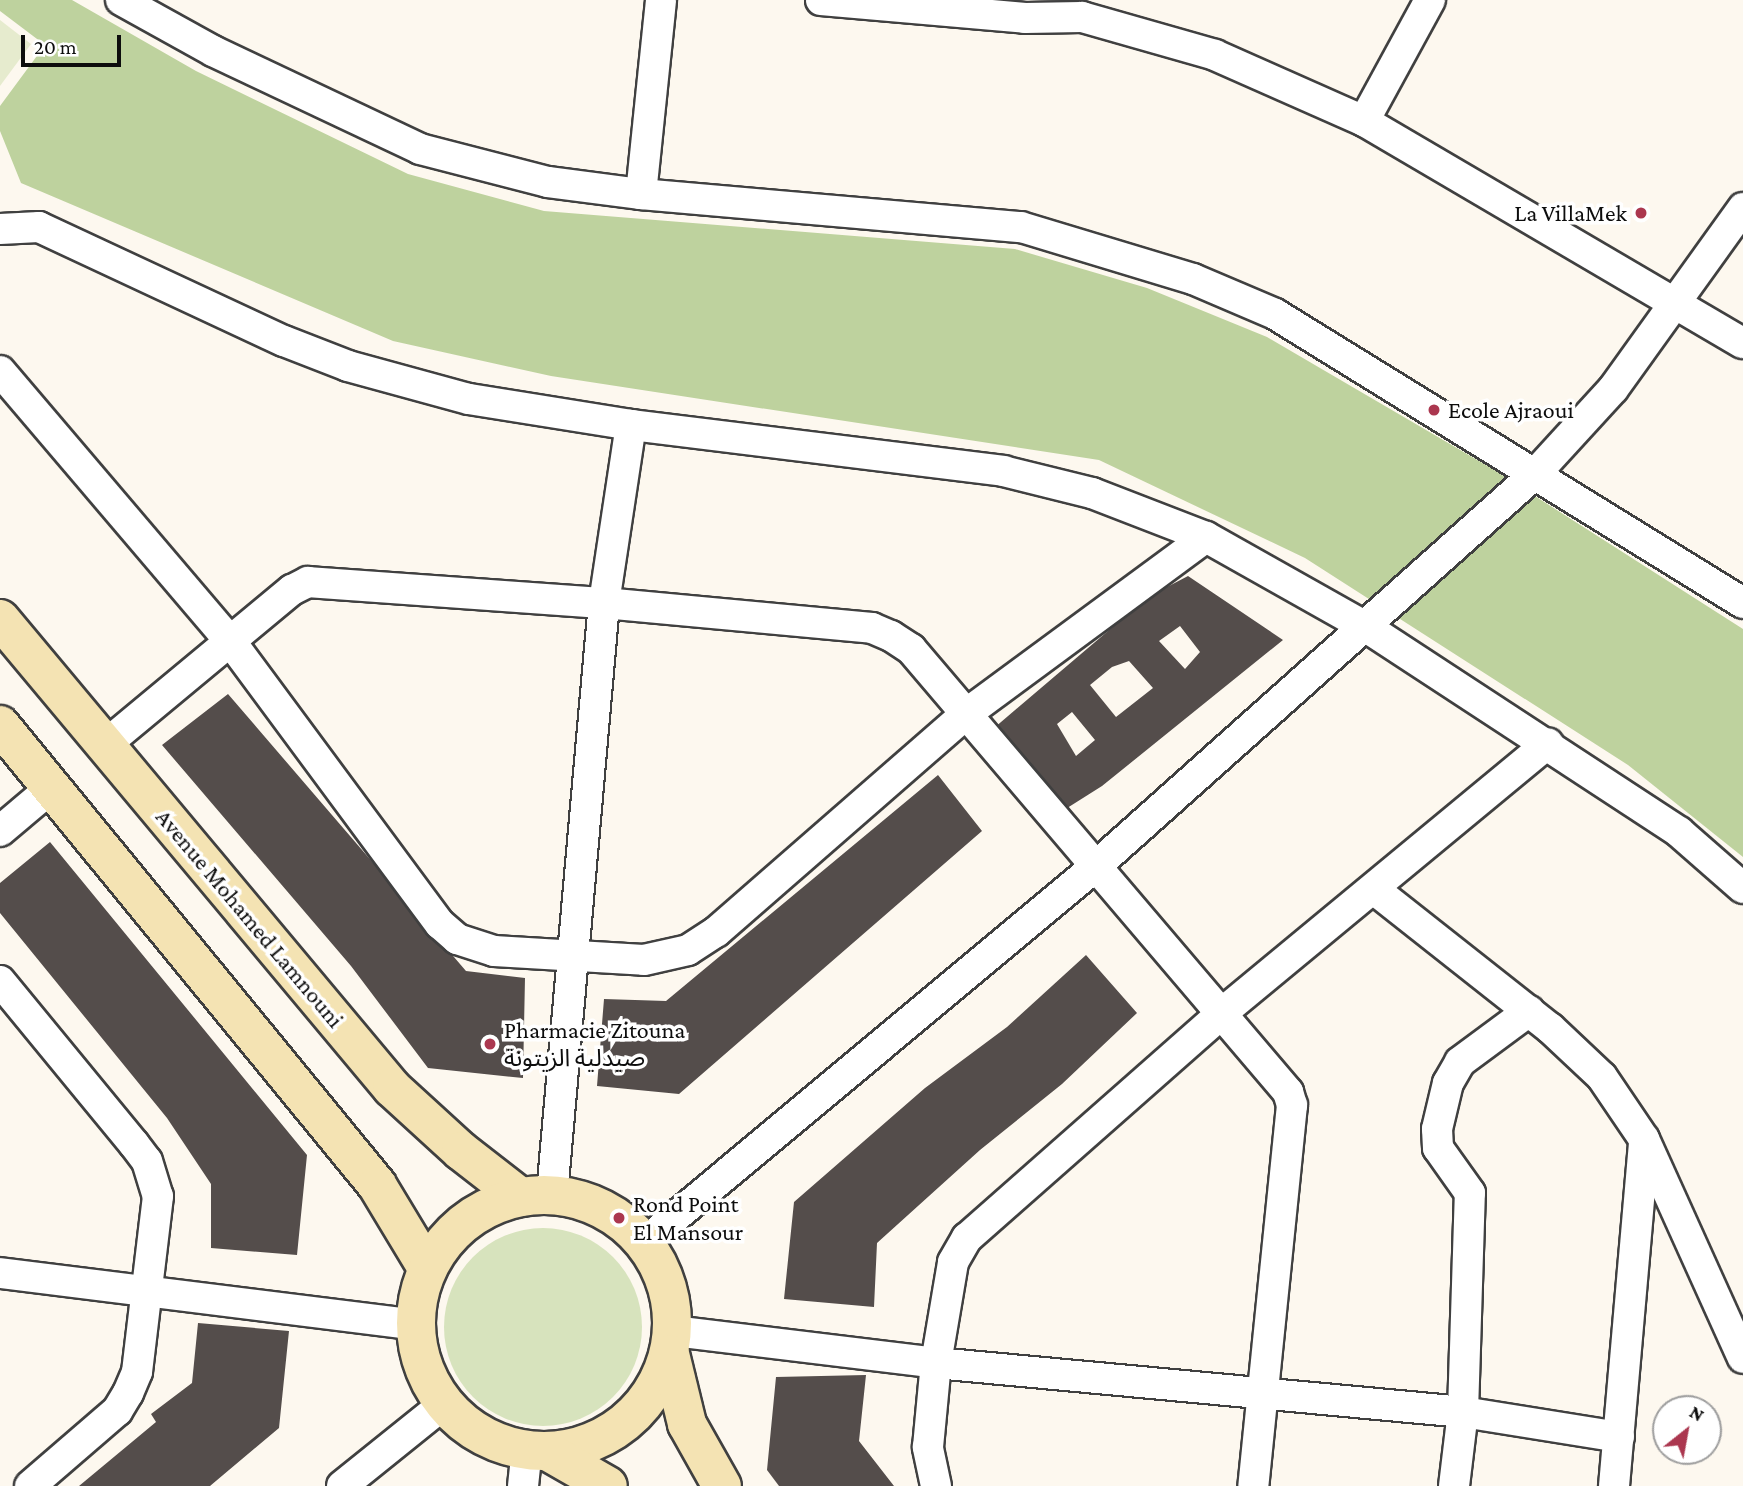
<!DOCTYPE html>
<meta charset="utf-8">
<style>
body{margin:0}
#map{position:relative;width:1743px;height:1486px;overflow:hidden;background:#fdf8ef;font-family:"Crimson Pro","Noto Sans Arabic",serif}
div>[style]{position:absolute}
.green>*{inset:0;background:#d7e3bd}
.round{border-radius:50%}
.forest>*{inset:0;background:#bed29e}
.pitch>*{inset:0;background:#e6ebce}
.building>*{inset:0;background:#544d4b}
.roads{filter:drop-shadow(2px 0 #404040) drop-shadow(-2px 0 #404040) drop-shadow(0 2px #404040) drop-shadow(0 -2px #404040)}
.street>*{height:30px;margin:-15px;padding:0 15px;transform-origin:15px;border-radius:15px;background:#fff}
.secondary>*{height:38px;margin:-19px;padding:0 19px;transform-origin:19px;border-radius:19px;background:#f4e3b3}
.secondary>.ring{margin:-19px;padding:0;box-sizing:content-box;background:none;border:38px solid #f4e3b3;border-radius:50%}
.dots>*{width:19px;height:19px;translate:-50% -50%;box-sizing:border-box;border:4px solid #fff;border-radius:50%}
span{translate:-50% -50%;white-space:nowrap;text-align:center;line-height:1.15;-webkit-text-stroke:7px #fff;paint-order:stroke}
.poi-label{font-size:24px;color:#0d0d0d}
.right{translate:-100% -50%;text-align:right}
.left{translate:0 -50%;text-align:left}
.street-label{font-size:24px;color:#0d0d0d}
.north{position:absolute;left:1652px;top:1395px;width:70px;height:70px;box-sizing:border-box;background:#fff;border:2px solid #9e9e9e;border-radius:50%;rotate:31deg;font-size:19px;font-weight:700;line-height:28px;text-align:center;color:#0d0d0d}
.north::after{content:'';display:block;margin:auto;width:24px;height:32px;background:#ab374f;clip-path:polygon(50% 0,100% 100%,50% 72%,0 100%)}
.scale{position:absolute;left:21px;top:35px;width:100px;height:32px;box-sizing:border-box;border:4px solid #0d0d0d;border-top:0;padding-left:9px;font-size:21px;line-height:24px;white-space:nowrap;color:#0d0d0d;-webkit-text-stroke:5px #fff;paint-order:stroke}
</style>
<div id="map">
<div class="green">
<div class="round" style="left:444px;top:1228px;width:198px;height:198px"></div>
</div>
<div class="forest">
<div style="clip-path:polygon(0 0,72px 0,196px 71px,408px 174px,544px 211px,1015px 249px,1147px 288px,1267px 337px,1491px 468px,1743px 629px,1743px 857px,1628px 765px,1305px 558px,1099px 460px,551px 376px,393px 341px,21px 183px,0 131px,0 106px,45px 45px,0 11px)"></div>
</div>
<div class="pitch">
<div style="clip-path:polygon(0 20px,31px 44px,0 86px)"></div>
</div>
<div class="building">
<div style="clip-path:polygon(evenodd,1188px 576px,1283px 640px,1102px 786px,1064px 810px,994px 728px,1148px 597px,1188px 576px,1180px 626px,1200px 652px,1185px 669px,1159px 641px,1180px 626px,1188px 576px,1129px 661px,1153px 688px,1116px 717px,1090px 685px,1112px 667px,1129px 661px,1188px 576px,1072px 712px,1095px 740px,1076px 756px,1057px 724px,1072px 712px)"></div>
<div style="clip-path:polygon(228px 694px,466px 971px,525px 978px,523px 1078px,428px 1068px,351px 966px,162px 745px)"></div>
<div style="clip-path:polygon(938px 775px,982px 831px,679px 1094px,597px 1086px,604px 999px,666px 1001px)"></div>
<div style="clip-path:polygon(50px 842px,307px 1155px,297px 1255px,211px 1248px,211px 1184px,167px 1118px,0 913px,0 883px)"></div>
<div style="clip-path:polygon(1086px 955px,1137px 1013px,1062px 1084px,980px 1150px,877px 1243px,874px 1307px,784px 1299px,794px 1202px,925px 1088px,1007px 1027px)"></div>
<div style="clip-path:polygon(198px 1323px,289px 1331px,279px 1428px,210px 1486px,79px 1486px,156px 1422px,151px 1414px,192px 1383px)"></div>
<div style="clip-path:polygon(866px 1375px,859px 1441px,894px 1486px,779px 1486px,767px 1470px,776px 1377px)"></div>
</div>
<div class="roads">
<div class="street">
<div style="left:121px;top:0;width:105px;rotate:29deg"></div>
<div style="left:213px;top:51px;width:229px;rotate:25.3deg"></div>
<div style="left:420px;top:149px;width:132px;rotate:14.5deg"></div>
<div style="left:548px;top:182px;width:94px;rotate:7.4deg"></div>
<div style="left:641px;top:194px;width:381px;rotate:5deg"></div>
<div style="left:1021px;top:227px;width:180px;rotate:16.8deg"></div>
<div style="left:1193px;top:279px;width:89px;rotate:23.1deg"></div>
<div style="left:1275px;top:314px;width:550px;rotate:31.7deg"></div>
<div style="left:821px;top:0;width:205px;rotate:5deg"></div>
<div style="left:1025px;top:18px;width:57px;rotate:-1deg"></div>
<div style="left:1082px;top:17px;width:138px;rotate:15.9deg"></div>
<div style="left:1215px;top:55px;width:163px;rotate:23.9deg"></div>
<div style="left:1364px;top:121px;width:439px;rotate:30.4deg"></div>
<div style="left:1364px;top:121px;width:138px;rotate:-61.4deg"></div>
<div style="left:641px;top:194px;width:195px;rotate:-84.1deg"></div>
<div style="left:0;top:229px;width:39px;rotate:-3deg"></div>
<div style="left:39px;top:227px;width:270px;rotate:25deg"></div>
<div style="left:284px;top:341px;width:69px;rotate:21.3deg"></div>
<div style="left:348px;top:366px;width:125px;rotate:15.3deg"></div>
<div style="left:469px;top:399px;width:164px;rotate:9.1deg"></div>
<div style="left:631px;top:425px;width:375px;rotate:7deg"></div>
<div style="left:1003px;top:471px;width:92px;rotate:13.9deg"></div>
<div style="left:1092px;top:493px;width:122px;rotate:21.1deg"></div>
<div style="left:1206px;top:537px;width:184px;rotate:29.4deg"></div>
<div style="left:1366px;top:627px;width:374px;rotate:33.2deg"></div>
<div style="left:1679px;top:832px;width:85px;rotate:41.2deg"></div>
<div style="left:0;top:371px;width:356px;rotate:49.6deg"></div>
<div style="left:231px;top:642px;width:351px;rotate:53.5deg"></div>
<div style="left:440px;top:924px;width:23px;rotate:41deg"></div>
<div style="left:457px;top:939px;width:39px;rotate:18deg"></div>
<div style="left:494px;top:951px;width:150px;rotate:3.4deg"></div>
<div style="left:644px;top:960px;width:45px;rotate:-12.8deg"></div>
<div style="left:688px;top:950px;width:33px;rotate:-33deg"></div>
<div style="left:716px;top:932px;width:332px;rotate:-41.1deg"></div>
<div style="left:966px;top:714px;width:298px;rotate:-36.4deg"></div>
<div style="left:105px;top:745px;width:243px;rotate:-39.7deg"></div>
<div style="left:292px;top:590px;width:18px;rotate:-27deg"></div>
<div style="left:308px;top:582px;width:297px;rotate:4.1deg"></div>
<div style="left:604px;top:603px;width:269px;rotate:5.3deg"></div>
<div style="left:872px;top:628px;width:21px;rotate:23deg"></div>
<div style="left:891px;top:636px;width:24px;rotate:33deg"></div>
<div style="left:911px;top:649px;width:582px;rotate:49.6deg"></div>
<div style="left:1288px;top:1092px;width:14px;rotate:73deg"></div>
<div style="left:1292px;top:1105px;width:383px;rotate:95.8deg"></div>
<div style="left:0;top:831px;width:68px;rotate:-40.2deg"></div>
<div style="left:1375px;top:890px;width:223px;rotate:38.3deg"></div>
<div style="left:1550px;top:1028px;width:71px;rotate:43.3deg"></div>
<div style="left:1602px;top:1077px;width:75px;rotate:55.9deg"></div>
<div style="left:1644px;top:1139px;width:240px;rotate:65.7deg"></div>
<div style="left:0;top:981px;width:211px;rotate:50.6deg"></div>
<div style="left:134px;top:1144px;width:21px;rotate:53deg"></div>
<div style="left:147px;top:1161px;width:37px;rotate:73deg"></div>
<div style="left:158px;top:1196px;width:177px;rotate:96.8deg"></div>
<div style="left:137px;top:1372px;width:23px;rotate:113deg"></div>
<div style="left:128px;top:1393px;width:21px;rotate:121deg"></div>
<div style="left:117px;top:1411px;width:115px;rotate:139.2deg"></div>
<div style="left:552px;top:1194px;width:593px;rotate:-84.97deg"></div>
<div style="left:604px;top:603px;width:180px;rotate:-81.4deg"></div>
<div style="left:645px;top:1242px;width:587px;rotate:-39.82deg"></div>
<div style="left:1096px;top:866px;width:590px;rotate:-41.77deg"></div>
<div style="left:1536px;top:473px;width:114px;rotate:-47.5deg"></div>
<div style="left:1613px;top:389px;width:223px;rotate:-54.3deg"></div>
<div style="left:0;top:1273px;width:419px;rotate:7.1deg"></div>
<div style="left:673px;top:1331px;width:265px;rotate:6.9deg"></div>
<div style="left:936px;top:1363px;width:529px;rotate:5.31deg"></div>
<div style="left:1463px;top:1412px;width:158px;rotate:9.1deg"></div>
<div style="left:342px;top:1486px;width:131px;rotate:-38.8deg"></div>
<div style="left:523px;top:1486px;width:36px;rotate:-84deg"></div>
<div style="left:936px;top:1486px;width:40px;rotate:-102deg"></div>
<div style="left:928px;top:1447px;width:84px;rotate:-84.6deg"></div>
<div style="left:936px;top:1363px;width:102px;rotate:-80.4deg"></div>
<div style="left:953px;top:1262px;width:28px;rotate:-60deg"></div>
<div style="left:967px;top:1238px;width:340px;rotate:-41.4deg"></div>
<div style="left:1222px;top:1013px;width:423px;rotate:-39.6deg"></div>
<div style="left:1454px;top:1486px;width:75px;rotate:-83.1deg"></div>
<div style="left:1463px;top:1412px;width:219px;rotate:-88.2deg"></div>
<div style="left:1470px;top:1193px;width:55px;rotate:-125.4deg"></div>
<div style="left:1438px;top:1148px;width:19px;rotate:-93deg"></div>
<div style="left:1437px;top:1129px;width:47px;rotate:-76.6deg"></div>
<div style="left:1448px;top:1083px;width:24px;rotate:-60deg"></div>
<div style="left:1460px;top:1062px;width:86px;rotate:-36.5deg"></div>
<div style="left:1614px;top:1486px;width:346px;rotate:-85deg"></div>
</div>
<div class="secondary">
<div style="left:0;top:619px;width:611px;rotate:50.11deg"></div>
<div style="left:392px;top:1088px;width:93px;rotate:42.4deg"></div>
<div style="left:461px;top:1151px;width:75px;rotate:37.9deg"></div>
<div style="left:0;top:725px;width:595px;rotate:50.66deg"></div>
<div style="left:377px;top:1185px;width:97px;rotate:58.9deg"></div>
<div class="ring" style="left:416px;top:1195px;width:218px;height:218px"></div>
<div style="left:670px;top:1354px;width:72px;rotate:76.3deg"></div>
<div style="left:687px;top:1424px;width:71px;rotate:60.6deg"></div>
<div style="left:547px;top:1451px;width:70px;rotate:29.8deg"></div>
</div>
</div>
<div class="dots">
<div style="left:1641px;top:213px;background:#ab374f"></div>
<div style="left:1434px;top:410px;background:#ab374f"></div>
<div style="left:490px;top:1044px;background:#ab374f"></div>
<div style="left:619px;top:1218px;background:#ab374f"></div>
</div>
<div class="poi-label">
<span class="right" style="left:1627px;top:213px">La VillaMek</span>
<span class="left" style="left:1448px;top:410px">Ecole Ajraoui</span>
<span class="left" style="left:504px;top:1044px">Pharmacie Zitouna<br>صيدلية الزيتونة</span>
<span class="left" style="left:633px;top:1218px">Rond Point<br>El Mansour</span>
</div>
<div class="street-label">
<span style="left:250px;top:918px;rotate:50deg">Avenue Mohamed Lamnouni</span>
</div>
<div class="north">N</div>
<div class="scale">20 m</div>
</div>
